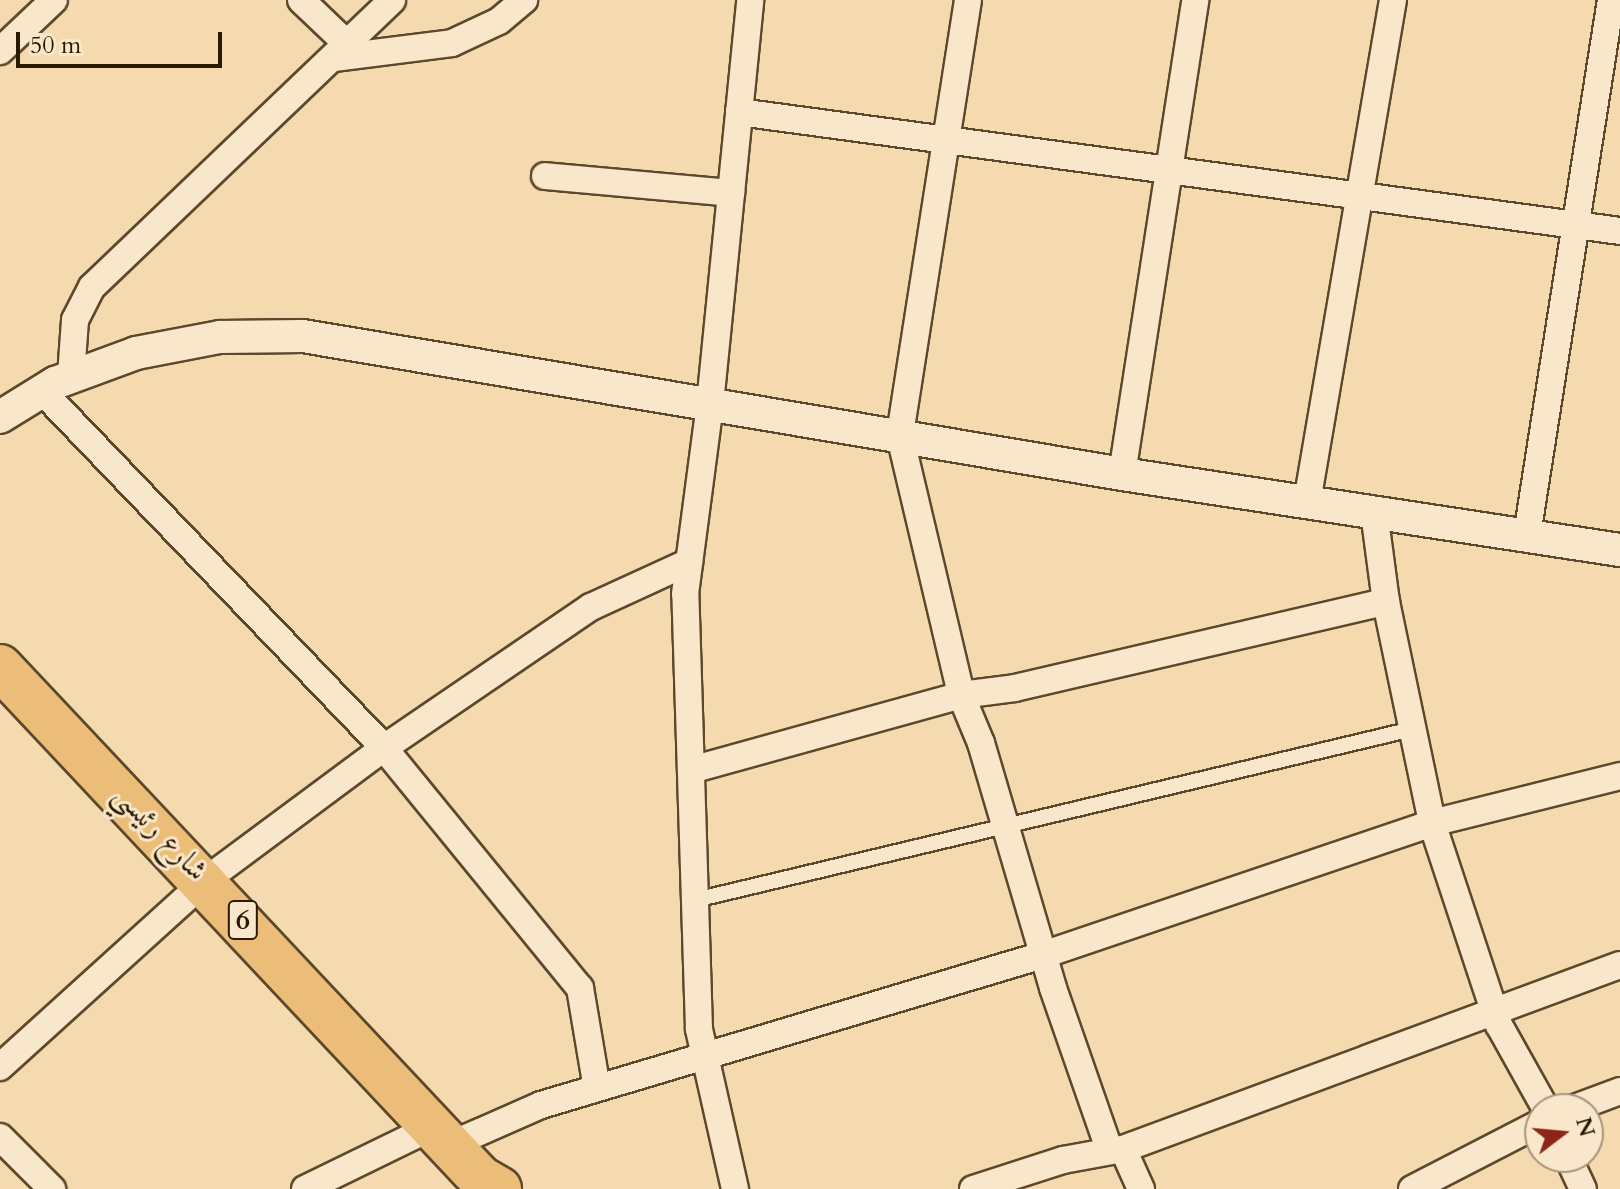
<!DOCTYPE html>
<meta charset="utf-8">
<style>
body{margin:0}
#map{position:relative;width:1620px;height:1189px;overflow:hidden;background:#f6daaf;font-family:Cardo,Amiri,serif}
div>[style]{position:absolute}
.roads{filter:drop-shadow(2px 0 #5c492c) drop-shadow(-2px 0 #5c492c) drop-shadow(0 2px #5c492c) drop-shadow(0 -2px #5c492c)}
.service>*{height:14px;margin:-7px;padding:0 7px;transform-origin:7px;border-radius:7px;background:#f9e7cb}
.minor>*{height:26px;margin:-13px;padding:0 13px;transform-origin:13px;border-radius:13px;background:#f9e7cb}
.tertiary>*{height:32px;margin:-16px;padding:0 16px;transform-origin:16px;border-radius:16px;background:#f9e7cb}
.trunk>*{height:44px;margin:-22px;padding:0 22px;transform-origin:22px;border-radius:22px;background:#ebbd78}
span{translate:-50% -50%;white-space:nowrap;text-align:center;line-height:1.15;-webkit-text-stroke:6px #f9e7cb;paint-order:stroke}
.shield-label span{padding:2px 6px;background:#f9e7cb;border:2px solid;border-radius:6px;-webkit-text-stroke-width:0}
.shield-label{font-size:28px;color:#291901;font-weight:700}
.street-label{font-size:30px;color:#291901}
.north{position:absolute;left:1524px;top:1093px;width:80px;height:80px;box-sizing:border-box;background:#f9e7cb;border:2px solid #a6957a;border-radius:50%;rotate:74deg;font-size:22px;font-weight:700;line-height:32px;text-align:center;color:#291901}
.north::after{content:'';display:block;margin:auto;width:28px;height:36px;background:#8f2418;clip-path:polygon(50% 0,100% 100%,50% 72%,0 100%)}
.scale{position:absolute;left:16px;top:32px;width:206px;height:36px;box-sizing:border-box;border:4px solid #291901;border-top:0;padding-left:10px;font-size:24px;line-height:28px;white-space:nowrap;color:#291901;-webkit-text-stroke:6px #f9e7cb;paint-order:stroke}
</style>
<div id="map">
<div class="roads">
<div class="service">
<div style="left:695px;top:900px;width:737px;rotate:-13.41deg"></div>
</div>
<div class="minor">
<div style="left:301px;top:0;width:64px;rotate:43.7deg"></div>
<div style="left:968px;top:0;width:441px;rotate:98.9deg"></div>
<div style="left:900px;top:436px;width:266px;rotate:76.7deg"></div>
<div style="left:961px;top:695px;width:52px;rotate:67.4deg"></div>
<div style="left:981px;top:743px;width:255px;rotate:73.6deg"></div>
<div style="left:1053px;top:988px;width:170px;rotate:70.8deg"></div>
<div style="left:0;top:51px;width:74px;rotate:-43.4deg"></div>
<div style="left:334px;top:58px;width:119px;rotate:-7.2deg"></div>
<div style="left:452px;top:43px;width:52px;rotate:-25.1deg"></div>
<div style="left:499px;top:21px;width:33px;rotate:-40deg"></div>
<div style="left:739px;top:112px;width:889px;rotate:7.69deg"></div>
<div style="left:545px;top:176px;width:187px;rotate:5.2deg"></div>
<div style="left:71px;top:376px;width:56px;rotate:-85.9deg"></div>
<div style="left:75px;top:320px;width:37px;rotate:-63deg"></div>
<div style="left:92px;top:287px;width:415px;rotate:-43.7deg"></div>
<div style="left:41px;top:390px;width:496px;rotate:46.2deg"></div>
<div style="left:384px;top:748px;width:310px;rotate:50.8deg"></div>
<div style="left:580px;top:988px;width:101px;rotate:80.4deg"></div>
<div style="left:1122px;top:474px;width:480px;rotate:-81.2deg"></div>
<div style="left:1307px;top:502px;width:509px;rotate:-80.28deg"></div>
<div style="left:1374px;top:512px;width:91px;rotate:82.4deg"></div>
<div style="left:1386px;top:602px;width:226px;rotate:78.2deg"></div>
<div style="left:1432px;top:823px;width:213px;rotate:71.7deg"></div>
<div style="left:1499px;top:1025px;width:96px;rotate:60.8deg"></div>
<div style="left:1527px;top:535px;width:542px;rotate:-81.08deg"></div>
<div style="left:691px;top:770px;width:280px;rotate:-15.5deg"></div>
<div style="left:961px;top:695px;width:54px;rotate:-7.4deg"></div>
<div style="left:1015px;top:688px;width:381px;rotate:-13.1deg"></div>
<div style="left:0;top:1067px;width:278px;rotate:-42.2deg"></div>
<div style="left:206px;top:880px;width:222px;rotate:-36.6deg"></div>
<div style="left:384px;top:748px;width:250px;rotate:-34.3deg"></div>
<div style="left:591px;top:607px;width:108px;rotate:-24.7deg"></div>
<div style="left:1572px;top:1109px;width:51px;rotate:-20.6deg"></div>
<div style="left:0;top:1137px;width:74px;rotate:45deg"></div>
<div style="left:450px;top:1145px;width:99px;rotate:-23.7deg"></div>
<div style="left:541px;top:1105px;width:524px;rotate:-16.64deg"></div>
<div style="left:1043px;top:955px;width:411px;rotate:-18.7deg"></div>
<div style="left:1432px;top:823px;width:194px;rotate:-14deg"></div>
<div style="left:1123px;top:1149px;width:44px;rotate:65.8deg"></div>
<div style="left:1568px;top:1157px;width:35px;rotate:65deg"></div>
<div style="left:305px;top:1189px;width:144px;rotate:-26deg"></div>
<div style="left:735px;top:1189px;width:164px;rotate:-102.7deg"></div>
<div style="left:699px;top:1029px;width:435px;rotate:-91.8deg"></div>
<div style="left:685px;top:594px;width:192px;rotate:-82.5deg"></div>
<div style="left:710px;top:404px;width:406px;rotate:-84.3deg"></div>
<div style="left:973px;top:1189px;width:95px;rotate:-17.9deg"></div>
<div style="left:1063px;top:1160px;width:61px;rotate:-10.4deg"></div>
<div style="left:1123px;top:1149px;width:530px;rotate:-20.32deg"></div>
<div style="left:1412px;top:1189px;width:144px;rotate:-27.3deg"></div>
</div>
<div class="tertiary">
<div style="left:0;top:417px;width:65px;rotate:-31.7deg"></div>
<div style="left:55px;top:383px;width:86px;rotate:-20.3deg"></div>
<div style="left:136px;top:353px;width:86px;rotate:-10.8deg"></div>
<div style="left:220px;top:337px;width:83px;rotate:-0.7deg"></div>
<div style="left:303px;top:336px;width:831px;rotate:9.56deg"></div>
<div style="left:1122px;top:474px;width:504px;rotate:8.68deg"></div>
</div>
<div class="trunk">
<div style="left:0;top:667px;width:701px;rotate:46.79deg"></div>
<div style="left:480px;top:1178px;width:22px;rotate:30deg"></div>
</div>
</div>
<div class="shield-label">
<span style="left:243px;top:920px">6</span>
</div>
<div class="street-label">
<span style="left:160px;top:833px;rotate:46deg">شارع رئيسي</span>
</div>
<div class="north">N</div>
<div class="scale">50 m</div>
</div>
